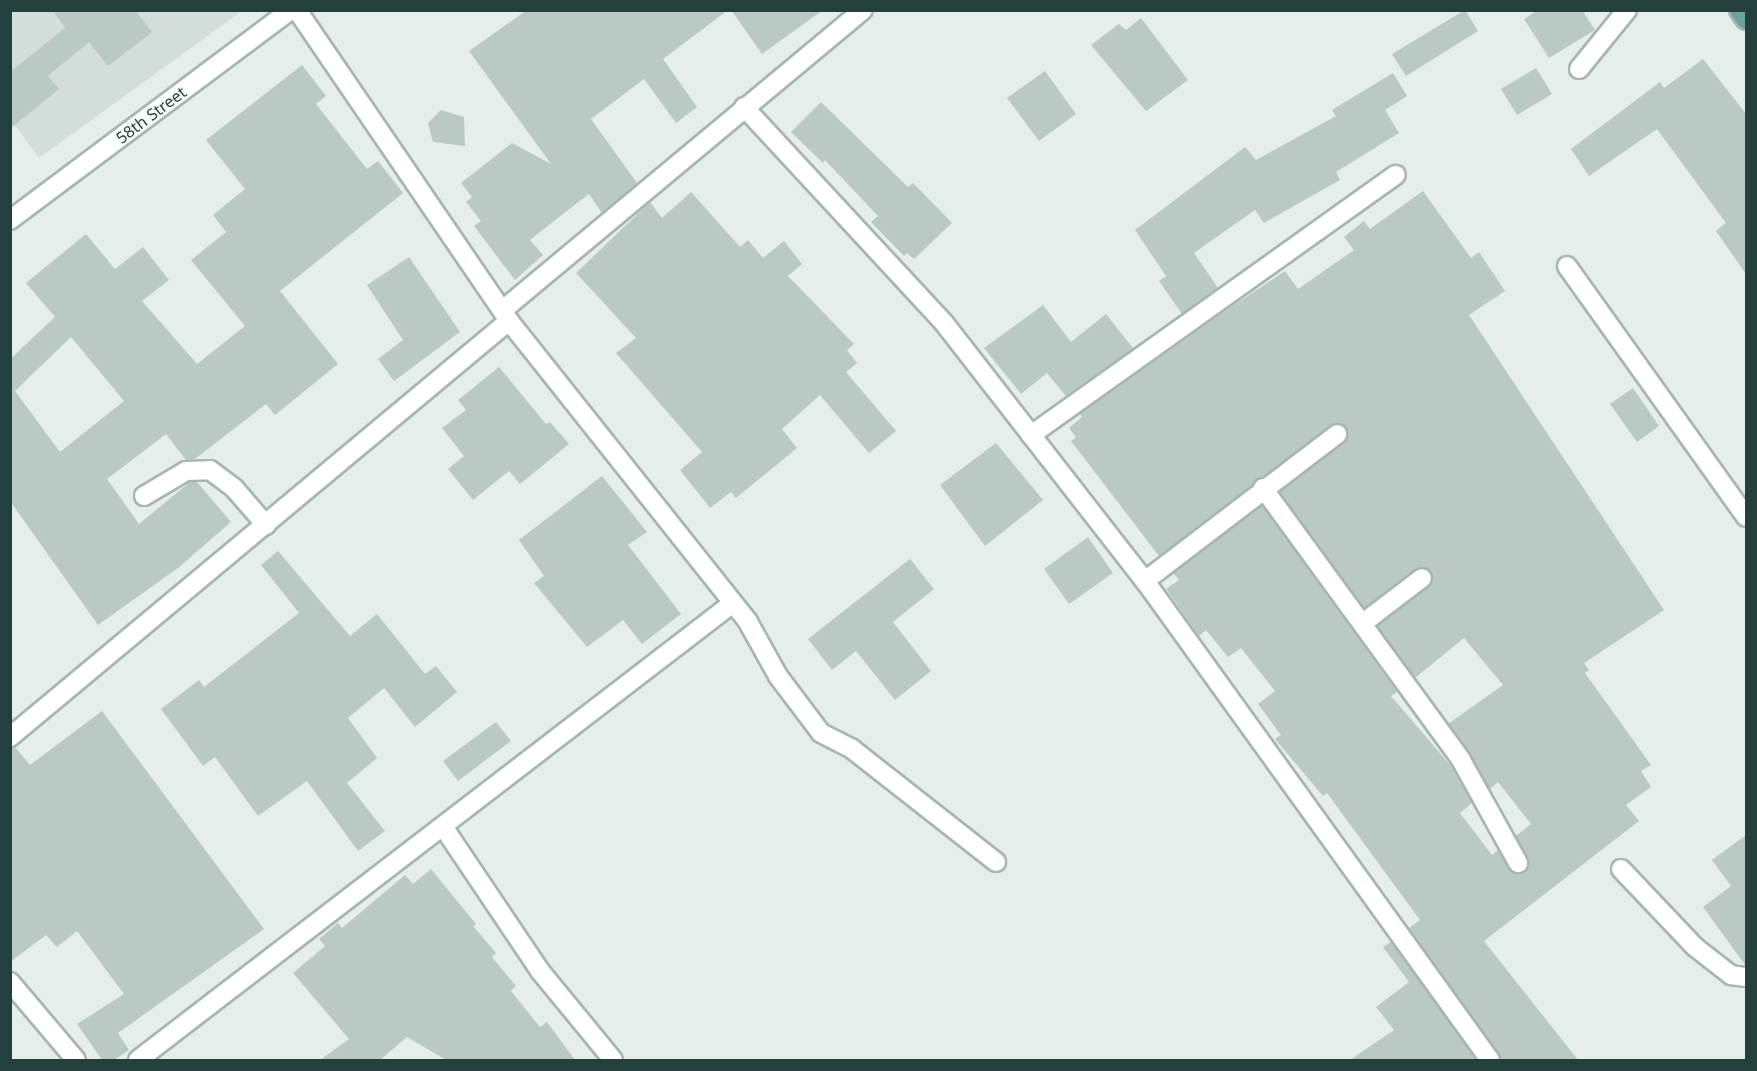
<!DOCTYPE html>
<style>
body{margin:0}
#map{position:relative;width:1757px;height:1071px;overflow:hidden;background:#e5eeeb;font-family:"Noto Sans",sans-serif}
div>[style]{position:absolute}
.built>*{inset:0;background:#d3deda}
.building>*{inset:0;background:#bac9c4}
.roads{filter:drop-shadow(2px 0 #a7b6b3) drop-shadow(-2px 0 #a7b6b3) drop-shadow(0 2px #a7b6b3) drop-shadow(0 -2px #a7b6b3)}
.minor>*{height:18px;margin:-9px;padding:0 9px;transform-origin:9px;border-radius:9px;background:#fff}
.major>*{height:18px;margin:-9px;padding:0 9px;transform-origin:9px;border-radius:9px;background:#69a39c}
span{translate:-50% -50%;white-space:nowrap;text-align:center;line-height:1.15;-webkit-text-stroke:4.5px #f5faf8;paint-order:stroke}
.street-label{font-size:16px;color:#24403c}
.frame{position:absolute;inset:0;border:12px solid #24403c;pointer-events:none}
</style>
<div id="map">
<div class="built">
<div style="clip-path:polygon(11px 11px,242px 11px,39px 158px,11px 120px)"></div>
</div>
<div class="building">
<div style="clip-path:polygon(52px 10px,135px 10px,152px 32px,108px 66px,89px 42px,48px 76px,59px 89px,10px 129px,10px 72px,65px 28px)"></div>
<div style="clip-path:polygon(527px 10px,728px 10px,663px 59px,697px 107px,676px 123px,644px 79px,591px 119px,637px 183px,602px 213px,589px 194px,568px 210px,530px 240px,543px 255px,515px 280px,474px 226px,481px 221px,466px 202px,472px 197px,461px 183px,512px 143px,551px 164px,469px 51px)"></div>
<div style="clip-path:polygon(731px 10px,823px 10px,762px 54px)"></div>
<div style="clip-path:polygon(1465px 10px,1478px 31px,1406px 76px,1392px 54px)"></div>
<div style="clip-path:polygon(1538px 10px,1582px 10px,1595px 30px,1549px 58px,1524px 19px)"></div>
<div style="clip-path:polygon(1141px 18px,1188px 80px,1146px 111px,1091px 45px,1119px 24px,1126px 30px)"></div>
<div style="clip-path:polygon(1703px 59px,1746px 114px,1746px 274px,1716px 231px,1726px 223px,1657px 129px,1589px 176px,1571px 149px,1660px 82px,1664px 88px)"></div>
<div style="clip-path:polygon(evenodd,302px 65px,326px 96px,316px 104px,367px 169px,378px 161px,403px 193px,280px 291px,338px 364px,275px 415px,266px 404px,195px 459px,186px 460px,166px 434px,107px 479px,139px 524px,190px 482px,197px 482px,231px 522px,178px 568px,98px 625px,10px 501px,10px 359px,55px 317px,26px 283px,86px 234px,115px 269px,143px 247px,169px 280px,142px 301px,197px 364px,245px 326px,191px 260px,226px 232px,213px 215px,245px 189px,206px 140px,302px 65px,71px 337px,124px 401px,60px 452px,15px 391px,71px 337px)"></div>
<div style="clip-path:polygon(1536px 68px,1552px 94px,1517px 115px,1501px 89px)"></div>
<div style="clip-path:polygon(1045px 71px,1076px 114px,1039px 141px,1007px 98px)"></div>
<div style="clip-path:polygon(1393px 73px,1407px 96px,1385px 110px,1399px 133px,1336px 172px,1340px 180px,1264px 223px,1255px 210px,1194px 253px,1218px 288px,1182px 314px,1159px 281px,1166px 276px,1135px 230px,1245px 147px,1256px 160px,1336px 116px,1332px 110px)"></div>
<div style="clip-path:polygon(821px 102px,908px 187px,913px 183px,952px 223px,914px 259px,907px 253px,904px 256px,871px 222px,878px 216px,825px 160px,823px 163px,791px 132px)"></div>
<div style="clip-path:polygon(441px 110px,464px 117px,465px 146px,433px 142px,428px 123px)"></div>
<div style="clip-path:polygon(1423px 191px,1471px 258px,1479px 252px,1505px 291px,1469px 315px,1664px 610px,1584px 663px,1589px 670px,1585px 673px,1651px 765px,1641px 771px,1651px 787px,1626px 805px,1639px 821px,1484px 941px,1578px 1060px,1501px 1060px,1409px 928px,1420px 920px,1327px 793px,1323px 796px,1275px 739px,1281px 735px,1258px 704px,1275px 691px,1241px 648px,1228px 657px,1206px 630px,1199px 636px,1166px 589px,1179px 580px,1173px 573px,1262px 506px,1397px 692px,1391px 696px,1451px 766px,1472px 803px,1460px 813px,1492px 855px,1498px 850px,1512px 872px,1524px 872px,1529px 863px,1516px 836px,1531px 824px,1498px 782px,1490px 789px,1448px 724px,1503px 685px,1464px 638px,1415px 678px,1377px 626px,1429px 587px,1431px 572px,1416px 569px,1364px 608px,1280px 492px,1344px 443px,1346px 427px,1330px 425px,1159px 556px,1071px 441px,1076px 437px,1069px 428px,1082px 417px,1080px 414px,1231px 307px,1285px 271px,1298px 289px,1354px 250px,1344px 237px,1364px 221px,1370px 229px)"></div>
<div style="clip-path:polygon(691px 192px,740px 247px,748px 240px,763px 258px,784px 241px,802px 264px,788px 276px,854px 344px,847px 350px,857px 363px,846px 372px,896px 431px,869px 453px,820px 395px,782px 429px,797px 448px,736px 498px,731px 492px,710px 508px,680px 470px,702px 452px,616px 353px,636px 338px,576px 273px,650px 202px,662px 218px)"></div>
<div style="clip-path:polygon(409px 257px,460px 332px,394px 381px,378px 359px,403px 340px,367px 285px)"></div>
<div style="clip-path:polygon(1043px 305px,1071px 342px,1106px 314px,1133px 348px,1066px 396px,1047px 373px,1021px 394px,984px 348px)"></div>
<div style="clip-path:polygon(499px 367px,546px 424px,550px 422px,569px 444px,520px 484px,509px 471px,473px 500px,448px 469px,464px 456px,442px 428px,466px 410px,458px 400px)"></div>
<div style="clip-path:polygon(1633px 388px,1659px 426px,1637px 442px,1610px 404px)"></div>
<div style="clip-path:polygon(996px 443px,1043px 500px,985px 546px,940px 485px)"></div>
<div style="clip-path:polygon(602px 476px,647px 532px,628px 545px,681px 614px,642px 644px,623px 620px,587px 647px,534px 583px,544px 576px,519px 540px)"></div>
<div style="clip-path:polygon(1088px 537px,1113px 573px,1069px 604px,1044px 569px)"></div>
<div style="clip-path:polygon(278px 551px,350px 636px,377px 614px,425px 674px,436px 666px,457px 692px,415px 727px,384px 688px,348px 718px,377px 758px,347px 783px,385px 831px,358px 851px,307px 781px,258px 816px,215px 757px,203px 766px,161px 709px,199px 680px,204px 687px,299px 613px,261px 565px)"></div>
<div style="clip-path:polygon(910px 559px,934px 589px,893px 622px,931px 671px,895px 700px,856px 651px,832px 670px,808px 639px)"></div>
<div style="clip-path:polygon(102px 711px,264px 929px,118px 1033px,129px 1050px,114px 1060px,102px 1060px,77px 1024px,124px 994px,77px 931px,57px 947px,46px 935px,10px 962px,10px 748px,15px 747px,30px 765px)"></div>
<div style="clip-path:polygon(496px 722px,511px 741px,458px 781px,443px 761px)"></div>
<div style="clip-path:polygon(1746px 835px,1746px 966px,1703px 907px,1731px 886px,1712px 860px)"></div>
<div style="clip-path:polygon(431px 869px,476px 924px,473px 926px,496px 953px,492px 957px,516px 986px,511px 991px,540px 1027px,547px 1022px,575px 1060px,446px 1060px,407px 1037px,380px 1060px,320px 1060px,349px 1039px,293px 973px,325px 946px,319px 939px,338px 923px,342px 928px,405px 875px,413px 884px)"></div>
<div style="clip-path:polygon(1391px 942px,1476px 1060px,1350px 1060px,1394px 1030px,1376px 1007px,1409px 982px,1383px 947px)"></div>
</div>
<div class="roads">
<div class="minor">
<div style="left:297px;top:10px;width:376px;rotate:55.7deg"></div>
<div style="left:509px;top:321px;width:384px;rotate:51.5deg"></div>
<div style="left:748px;top:622px;width:62px;rotate:60.9deg"></div>
<div style="left:778px;top:676px;width:71px;rotate:53deg"></div>
<div style="left:821px;top:733px;width:35px;rotate:27deg"></div>
<div style="left:852px;top:749px;width:183px;rotate:38.1deg"></div>
<div style="left:1579px;top:69px;width:76px;rotate:-50.9deg"></div>
<div style="left:744px;top:107px;width:294px;rotate:47.2deg"></div>
<div style="left:944px;top:323px;width:327px;rotate:52.1deg"></div>
<div style="left:1145px;top:581px;width:590px;rotate:54.24deg"></div>
<div style="left:10px;top:220px;width:351px;rotate:-36.8deg"></div>
<div style="left:1567px;top:266px;width:308px;rotate:54.5deg"></div>
<div style="left:504px;top:309px;width:467px;rotate:-39.8deg"></div>
<div style="left:1031px;top:435px;width:448px;rotate:-35.5deg"></div>
<div style="left:1263px;top:488px;width:336px;rotate:53.9deg"></div>
<div style="left:1461px;top:760px;width:118px;rotate:61deg"></div>
<div style="left:144px;top:496px;width:49px;rotate:-30.8deg"></div>
<div style="left:186px;top:471px;width:24px;rotate:-2deg"></div>
<div style="left:210px;top:470px;width:30px;rotate:37deg"></div>
<div style="left:234px;top:488px;width:49px;rotate:49.1deg"></div>
<div style="left:1145px;top:581px;width:242px;rotate:-37.4deg"></div>
<div style="left:1363px;top:623px;width:74px;rotate:-37.3deg"></div>
<div style="left:10px;top:737px;width:650px;rotate:-39.82deg"></div>
<div style="left:444px;top:828px;width:172px;rotate:56.1deg"></div>
<div style="left:540px;top:971px;width:115px;rotate:50.6deg"></div>
<div style="left:1621px;top:869px;width:108px;rotate:46.5deg"></div>
<div style="left:1695px;top:947px;width:46px;rotate:37.9deg"></div>
<div style="left:1731px;top:975px;width:15px;rotate:8deg"></div>
<div style="left:10px;top:982px;width:102px;rotate:49.8deg"></div>
<div style="left:138px;top:1060px;width:750px;rotate:-37.53deg"></div>
</div>
<div class="major">
<div style="left:1739px;top:10px;width:12px;rotate:55deg"></div>
</div>
</div>
<div class="street-label">
<span style="left:151px;top:115px;rotate:-37deg">58th Street</span>
</div>
<div class="frame"></div>
</div>
